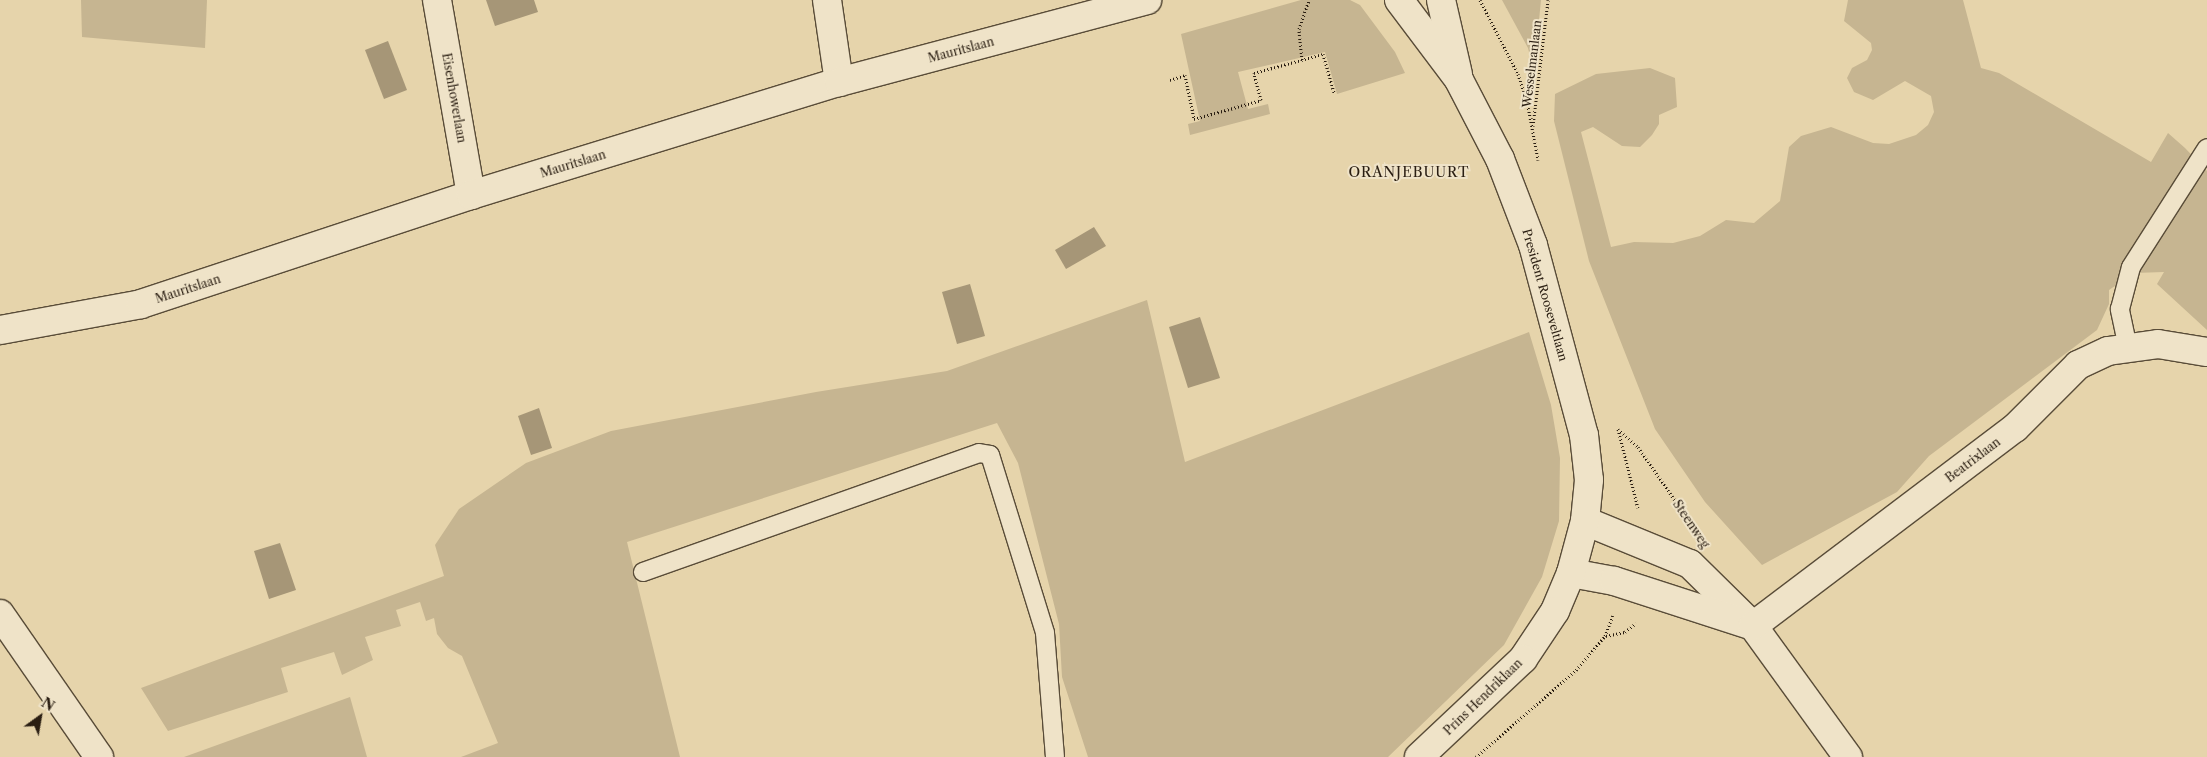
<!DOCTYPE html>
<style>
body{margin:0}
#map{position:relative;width:2207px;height:757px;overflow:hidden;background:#e6d4ab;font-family:"Libre Caslon Text",serif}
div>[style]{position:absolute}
.green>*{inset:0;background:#c6b591}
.water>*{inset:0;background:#a69677}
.path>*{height:3px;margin-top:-1.5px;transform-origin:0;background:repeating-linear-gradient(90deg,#2a1e12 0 1px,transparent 0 3.5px)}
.roads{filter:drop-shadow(1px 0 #594c38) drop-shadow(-1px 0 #594c38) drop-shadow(0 1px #594c38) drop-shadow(0 -1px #594c38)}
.lane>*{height:18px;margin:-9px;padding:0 9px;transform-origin:9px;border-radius:9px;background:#efe3c8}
.street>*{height:28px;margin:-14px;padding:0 14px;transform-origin:14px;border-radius:14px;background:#efe3c8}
.secondary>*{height:28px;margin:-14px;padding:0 14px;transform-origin:14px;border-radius:14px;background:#efe3c8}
span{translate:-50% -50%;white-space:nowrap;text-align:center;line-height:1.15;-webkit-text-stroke:4px #efe3c8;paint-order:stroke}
.street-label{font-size:12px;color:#2a1e12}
.neighbourhood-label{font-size:14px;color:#2a1e12;letter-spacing:1px}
.north{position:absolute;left:15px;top:692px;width:50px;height:50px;-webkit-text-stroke:4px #efe3c8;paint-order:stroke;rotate:32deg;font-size:14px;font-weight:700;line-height:20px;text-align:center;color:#2a1e12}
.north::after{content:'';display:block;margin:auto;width:18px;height:22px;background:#2a1e12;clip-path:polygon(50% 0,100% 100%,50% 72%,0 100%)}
</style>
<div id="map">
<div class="green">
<div style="clip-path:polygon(81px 0,207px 0,205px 48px,82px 37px)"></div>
<div style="clip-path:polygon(1301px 0,1350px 0,1360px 5px,1395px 52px,1405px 73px,1337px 94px,1325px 52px,1238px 72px,1248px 109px,1268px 104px,1270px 114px,1190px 135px,1188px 124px,1200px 121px,1181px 34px)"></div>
<div style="clip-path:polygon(1502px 0,1541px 0,1534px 72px,1528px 48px)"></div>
<div style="clip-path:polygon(1848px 0,1963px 0,1981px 68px,1999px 73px,2151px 162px,2168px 133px,2185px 148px,2207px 171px,2207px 330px,2157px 284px,2164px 272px,2134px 273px,2109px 290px,2109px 304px,2097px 330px,1929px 456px,1897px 492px,1762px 565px,1705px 502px,1655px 429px,1589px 261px,1554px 121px,1555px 94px,1596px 74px,1650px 68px,1675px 78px,1677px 107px,1659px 115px,1659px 124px,1652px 135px,1640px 147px,1622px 146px,1593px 127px,1581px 132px,1611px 247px,1634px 242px,1673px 243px,1700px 236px,1726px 220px,1754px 223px,1780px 201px,1789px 147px,1801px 136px,1831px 127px,1873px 143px,1889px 144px,1916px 135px,1928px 125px,1934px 112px,1931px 96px,1905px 81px,1873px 100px,1854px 92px,1847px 78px,1852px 68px,1867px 60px,1872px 50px,1871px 43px,1844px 21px)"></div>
<div style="clip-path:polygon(1147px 300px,1185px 462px,1529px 332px,1551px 405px,1560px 458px,1559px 521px,1542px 577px,1504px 645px,1388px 757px,1088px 757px,1062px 677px,1059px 624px,1018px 463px,997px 423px,627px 542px,680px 757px,461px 757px,498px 743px,462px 656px,448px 648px,437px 634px,434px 618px,426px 621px,420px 602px,396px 610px,401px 626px,365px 637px,373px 660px,342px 675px,334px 652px,281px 668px,288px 692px,168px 731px,141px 688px,444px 576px,435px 545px,459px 509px,526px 463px,611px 431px,816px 392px,947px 371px)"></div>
<div style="clip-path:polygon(350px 697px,367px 757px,184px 757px)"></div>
</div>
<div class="water">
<div style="clip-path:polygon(486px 0,534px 0,538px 12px,495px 26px)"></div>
<div style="clip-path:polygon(388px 41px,407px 90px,384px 99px,365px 50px)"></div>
<div style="clip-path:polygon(1094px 227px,1106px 246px,1066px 269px,1055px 250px)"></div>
<div style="clip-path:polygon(970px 284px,985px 336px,957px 344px,942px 292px)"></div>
<div style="clip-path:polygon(1200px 317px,1220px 378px,1188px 388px,1169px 327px)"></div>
<div style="clip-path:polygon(539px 408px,552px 448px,531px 455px,518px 416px)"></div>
<div style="clip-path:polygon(280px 543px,296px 590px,269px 599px,254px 551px)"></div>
</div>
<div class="path">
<div style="left:1480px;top:0;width:83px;rotate:62.8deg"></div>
<div style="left:1518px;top:74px;width:28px;rotate:72deg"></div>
<div style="left:1527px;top:101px;width:60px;rotate:79.4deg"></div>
<div style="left:1302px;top:60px;width:31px;rotate:-96deg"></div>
<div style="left:1299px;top:29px;width:31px;rotate:-71deg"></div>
<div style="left:1170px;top:80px;width:16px;rotate:-18deg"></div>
<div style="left:1185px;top:75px;width:45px;rotate:78.4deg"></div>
<div style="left:1194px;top:119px;width:70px;rotate:-15.8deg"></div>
<div style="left:1261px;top:100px;width:28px;rotate:-105deg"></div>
<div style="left:1254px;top:73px;width:72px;rotate:-15.4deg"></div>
<div style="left:1323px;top:54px;width:40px;rotate:74deg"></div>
<div style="left:1533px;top:126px;width:127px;rotate:-83.2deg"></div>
<div style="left:1618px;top:429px;width:81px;rotate:75.8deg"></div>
<div style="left:1618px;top:429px;width:27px;rotate:42deg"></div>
<div style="left:1638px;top:447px;width:100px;rotate:55.2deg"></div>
<div style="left:1606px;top:636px;width:19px;rotate:-12deg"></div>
<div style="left:1625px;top:632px;width:14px;rotate:-39deg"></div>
<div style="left:1476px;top:757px;width:133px;rotate:-41deg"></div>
<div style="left:1576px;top:670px;width:45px;rotate:-49.5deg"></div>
<div style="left:1605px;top:636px;width:22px;rotate:-69deg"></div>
</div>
<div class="roads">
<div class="lane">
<div style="left:2128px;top:348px;width:40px;rotate:-102deg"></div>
<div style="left:2120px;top:309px;width:43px;rotate:-75.3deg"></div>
<div style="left:2131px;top:267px;width:141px;rotate:-57.4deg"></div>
<div style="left:643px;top:572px;width:356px;rotate:-19.5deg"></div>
<div style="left:979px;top:453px;width:11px;rotate:10deg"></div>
<div style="left:990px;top:455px;width:186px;rotate:72.8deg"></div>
<div style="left:1045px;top:633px;width:124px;rotate:85.4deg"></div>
</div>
<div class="street">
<div style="left:437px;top:0;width:198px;rotate:80.1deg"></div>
<div style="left:827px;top:0;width:83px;rotate:81.7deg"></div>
<div style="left:0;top:330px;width:143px;rotate:-10.4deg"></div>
<div style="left:141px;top:304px;width:348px;rotate:-18.3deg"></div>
<div style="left:471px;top:195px;width:385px;rotate:-17.1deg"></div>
<div style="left:839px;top:82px;width:319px;rotate:-14.9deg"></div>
<div style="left:1585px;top:521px;width:113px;rotate:22.3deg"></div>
<div style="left:1690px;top:564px;width:88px;rotate:44.5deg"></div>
<div style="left:1753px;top:626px;width:162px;rotate:54.1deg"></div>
<div style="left:1571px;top:573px;width:44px;rotate:10.5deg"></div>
<div style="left:1614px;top:581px;width:140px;rotate:17.9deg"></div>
<div style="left:0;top:614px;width:174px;rotate:55.3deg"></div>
<div style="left:1753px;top:626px;width:328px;rotate:-37.1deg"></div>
<div style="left:2015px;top:428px;width:89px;rotate:-45deg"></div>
<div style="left:2078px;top:365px;width:33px;rotate:-25deg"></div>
<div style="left:2108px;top:351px;width:50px;rotate:-8deg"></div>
<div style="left:2158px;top:344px;width:50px;rotate:9.3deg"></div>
</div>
<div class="secondary">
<div style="left:1399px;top:0;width:100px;rotate:53.1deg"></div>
<div style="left:1459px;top:80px;width:89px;rotate:62.6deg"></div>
<div style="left:1500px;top:159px;width:92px;rotate:69deg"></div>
<div style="left:1533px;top:245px;width:197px;rotate:75deg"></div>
<div style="left:1584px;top:435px;width:45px;rotate:83.7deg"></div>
<div style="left:1589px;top:480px;width:41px;rotate:95.6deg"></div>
<div style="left:1585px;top:521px;width:54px;rotate:105.1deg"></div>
<div style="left:1571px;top:573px;width:41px;rotate:112.8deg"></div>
<div style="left:1555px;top:611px;width:58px;rotate:123.7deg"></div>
<div style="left:1523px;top:659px;width:143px;rotate:136.7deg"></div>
<div style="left:1441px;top:0;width:76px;rotate:77.1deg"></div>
</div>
</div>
<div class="street-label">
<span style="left:961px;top:50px;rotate:-15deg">Mauritslaan</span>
<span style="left:1532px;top:64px;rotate:-83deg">Wesselmanlaan</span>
<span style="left:454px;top:98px;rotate:80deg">Eisenhowerlaan</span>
<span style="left:573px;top:164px;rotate:-17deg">Mauritslaan</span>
<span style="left:188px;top:289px;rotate:-18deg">Mauritslaan</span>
<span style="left:1545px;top:295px;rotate:74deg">President Rooseveltlaan</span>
<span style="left:1973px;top:460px;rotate:-37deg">Beatrixlaan</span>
<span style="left:1691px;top:524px;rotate:56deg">Steenweg</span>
<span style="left:1483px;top:697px;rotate:-44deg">Prins Hendriklaan</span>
</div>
<div class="neighbourhood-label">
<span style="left:1409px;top:172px">ORANJEBUURT</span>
</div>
<div class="north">N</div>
</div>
